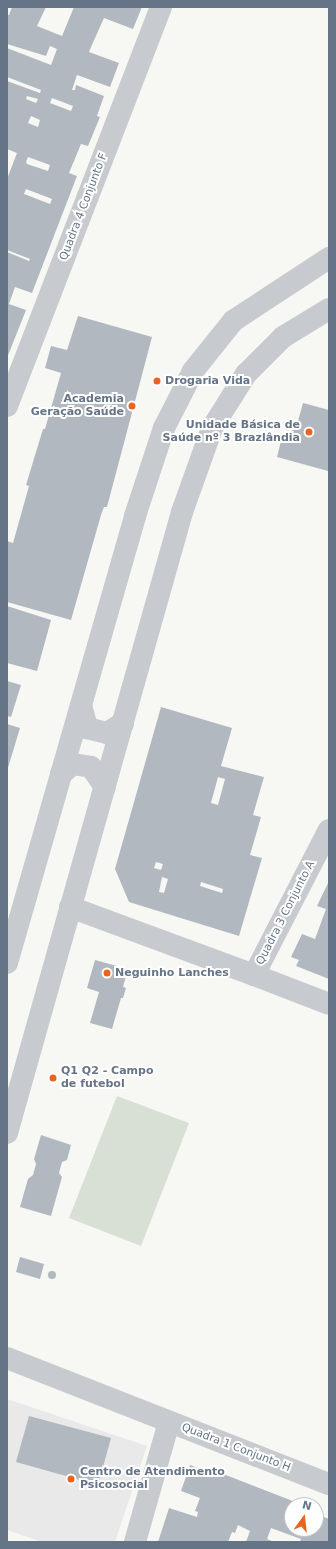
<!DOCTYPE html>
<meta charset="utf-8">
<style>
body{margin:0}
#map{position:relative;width:336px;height:1549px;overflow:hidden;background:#f7f8f4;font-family:"DejaVu Sans",sans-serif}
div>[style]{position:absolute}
.built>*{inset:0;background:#e8e9e8}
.green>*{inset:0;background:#d8e0d5}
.building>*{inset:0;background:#b2b8bf}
.round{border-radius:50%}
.minor>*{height:22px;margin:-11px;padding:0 11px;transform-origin:11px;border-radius:11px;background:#c7cace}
.dots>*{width:11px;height:11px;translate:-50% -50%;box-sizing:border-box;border:2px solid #fff;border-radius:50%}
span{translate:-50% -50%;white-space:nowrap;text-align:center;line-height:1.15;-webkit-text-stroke:4px #fff;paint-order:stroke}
.street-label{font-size:11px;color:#657487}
.poi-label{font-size:11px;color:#657487;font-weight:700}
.left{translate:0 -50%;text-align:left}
.right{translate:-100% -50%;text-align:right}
.frame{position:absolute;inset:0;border:8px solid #657487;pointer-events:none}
.north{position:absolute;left:284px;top:1497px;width:40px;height:40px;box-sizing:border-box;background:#fff;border:1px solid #c1c7cf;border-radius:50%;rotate:15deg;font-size:11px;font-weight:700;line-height:16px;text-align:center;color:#657487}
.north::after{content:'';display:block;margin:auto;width:14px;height:18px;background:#ec631f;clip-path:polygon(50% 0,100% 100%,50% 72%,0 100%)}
</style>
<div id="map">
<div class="built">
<div style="clip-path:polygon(7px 1399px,147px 1446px,115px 1542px,42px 1542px,7px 1530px)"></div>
</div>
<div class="green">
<div style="clip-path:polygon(117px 1096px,189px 1123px,141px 1246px,69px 1218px)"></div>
</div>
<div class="building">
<div style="clip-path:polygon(evenodd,12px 7px,46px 7px,37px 26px,62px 36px,74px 7px,142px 7px,133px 29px,104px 18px,91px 47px,89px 52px,119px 63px,110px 87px,77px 75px,72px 90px,75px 90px,76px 85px,104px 96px,97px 116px,100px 117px,88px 146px,81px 144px,69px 173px,77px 176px,32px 293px,15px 287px,9px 304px,26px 310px,7px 358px,7px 252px,29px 261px,30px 259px,7px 250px,7px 179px,17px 153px,7px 149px,7px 81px,40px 93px,41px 90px,7px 77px,7px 48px,51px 65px,57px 49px,50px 46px,46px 56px,7px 44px,7px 15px,9px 15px,12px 7px,27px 96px,38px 99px,36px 103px,26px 99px,27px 96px,12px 7px,52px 98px,73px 106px,71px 111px,50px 103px,52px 98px,12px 7px,31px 116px,40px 120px,38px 127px,28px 123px,31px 116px,12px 7px,28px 157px,50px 165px,48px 171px,27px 164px,26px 162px,28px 157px,12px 7px,26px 189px,52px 199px,50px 204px,24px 194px,26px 189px)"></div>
<div style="clip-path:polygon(78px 316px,152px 337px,107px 507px,104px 507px,101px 515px,71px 620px,7px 602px,7px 541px,13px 543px,29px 486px,26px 485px,43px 429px,45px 429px,61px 373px,45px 368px,51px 346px,67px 350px)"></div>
<div style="clip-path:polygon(303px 403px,329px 410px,328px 471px,277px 457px,282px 437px,296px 428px)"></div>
<div style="clip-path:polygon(7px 606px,51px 620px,37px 671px,7px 663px)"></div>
<div style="clip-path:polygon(7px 681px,21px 685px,11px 717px,7px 716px)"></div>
<div style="clip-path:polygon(evenodd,161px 707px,232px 728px,221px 766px,264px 777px,253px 815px,261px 817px,250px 855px,262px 858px,239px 936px,129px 902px,115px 869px,161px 707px,218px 777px,225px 779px,218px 805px,211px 803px,218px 777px,161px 707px,156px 862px,163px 864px,161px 870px,154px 868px,156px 862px,161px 707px,162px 877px,168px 879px,164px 893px,159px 892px,162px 877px,161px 707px,201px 882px,223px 889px,222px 893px,200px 886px,201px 882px)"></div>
<div style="clip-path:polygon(7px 724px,20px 728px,7px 771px)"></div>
<div style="clip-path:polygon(329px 881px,329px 979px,296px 966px,299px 960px,291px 957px,302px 934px,315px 939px,326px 909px,317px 906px)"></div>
<div style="clip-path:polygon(95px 960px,128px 969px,123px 987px,126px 988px,123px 998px,121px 998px,112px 1029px,90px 1023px,99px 992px,87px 988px)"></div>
<div style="clip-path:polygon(41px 1135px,71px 1145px,67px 1160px,62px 1162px,59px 1173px,62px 1177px,51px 1216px,20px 1207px,28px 1179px,33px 1175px,36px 1164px,34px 1159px)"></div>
<div style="clip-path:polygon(20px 1257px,44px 1264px,40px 1279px,16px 1272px)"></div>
<div class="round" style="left:48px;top:1271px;width:8px;height:8px"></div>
<div style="clip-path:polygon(29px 1416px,111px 1438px,98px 1485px,16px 1462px)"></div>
<div style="clip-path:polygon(190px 1465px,211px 1473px,213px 1470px,303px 1505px,292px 1505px,292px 1529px,316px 1529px,316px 1514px,329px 1519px,329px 1542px,300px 1542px,301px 1539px,271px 1528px,267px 1539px,274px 1542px,246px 1542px,250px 1531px,238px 1525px,235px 1533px,232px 1532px,228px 1542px,158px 1542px,169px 1508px,197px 1517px,198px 1512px,195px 1511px,200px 1498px,181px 1491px)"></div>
</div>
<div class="minor">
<div style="left:7px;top:406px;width:428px;rotate:-68.9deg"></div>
<div style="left:81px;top:705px;width:24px;rotate:75deg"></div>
<div style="left:87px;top:728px;width:21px;rotate:14deg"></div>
<div style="left:107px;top:733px;width:19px;rotate:-32deg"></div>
<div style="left:61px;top:774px;width:16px;rotate:-40deg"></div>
<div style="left:73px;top:764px;width:18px;rotate:9deg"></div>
<div style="left:91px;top:767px;width:24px;rotate:55deg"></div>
<div style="left:70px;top:907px;width:196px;rotate:20.3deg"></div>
<div style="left:254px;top:975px;width:80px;rotate:21.1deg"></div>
<div style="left:7px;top:963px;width:465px;rotate:-74deg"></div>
<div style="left:135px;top:516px;width:93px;rotate:-71.8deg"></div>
<div style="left:164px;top:428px;width:64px;rotate:-63deg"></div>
<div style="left:193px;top:371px;width:64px;rotate:-51.3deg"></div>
<div style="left:233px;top:321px;width:115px;rotate:-33.3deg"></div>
<div style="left:254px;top:975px;width:163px;rotate:-62.7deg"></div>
<div style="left:7px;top:1133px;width:645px;rotate:-74.26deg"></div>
<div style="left:182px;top:512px;width:89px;rotate:-70.3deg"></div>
<div style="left:212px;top:428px;width:64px;rotate:-57.8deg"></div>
<div style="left:246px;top:374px;width:52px;rotate:-45deg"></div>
<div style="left:283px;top:337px;width:54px;rotate:-31.3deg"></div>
<div style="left:7px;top:1358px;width:346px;rotate:21.4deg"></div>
<div style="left:135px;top:1542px;width:125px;rotate:-74.2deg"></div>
</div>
<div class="dots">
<div style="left:157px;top:381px;background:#ec631f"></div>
<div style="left:132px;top:406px;background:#ec631f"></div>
<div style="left:309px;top:432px;background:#ec631f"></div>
<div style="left:107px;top:973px;background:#ec631f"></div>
<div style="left:53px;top:1078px;background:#ec631f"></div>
<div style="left:71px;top:1479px;background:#ec631f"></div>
</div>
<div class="street-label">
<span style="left:84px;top:207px;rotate:-69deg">Quadra 4 Conjunto F</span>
<span style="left:286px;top:913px;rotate:-63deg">Quadra 3 Conjunto A</span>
<span style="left:236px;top:1448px;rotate:21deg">Quadra 1 Conjunto H</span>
</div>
<div class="poi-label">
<span class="left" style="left:165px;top:381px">Drogaria Vida</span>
<span class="right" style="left:124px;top:406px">Academia<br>Geração Saúde</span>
<span class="right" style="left:300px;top:432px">Unidade Básica de<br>Saúde nº 3 Brazlândia</span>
<span class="left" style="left:115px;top:973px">Neguinho Lanches</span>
<span class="left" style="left:61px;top:1078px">Q1 Q2 - Campo<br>de futebol</span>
<span class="left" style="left:80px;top:1479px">Centro de Atendimento<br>Psicosocial</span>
</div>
<div class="frame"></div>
<div class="north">N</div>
</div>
